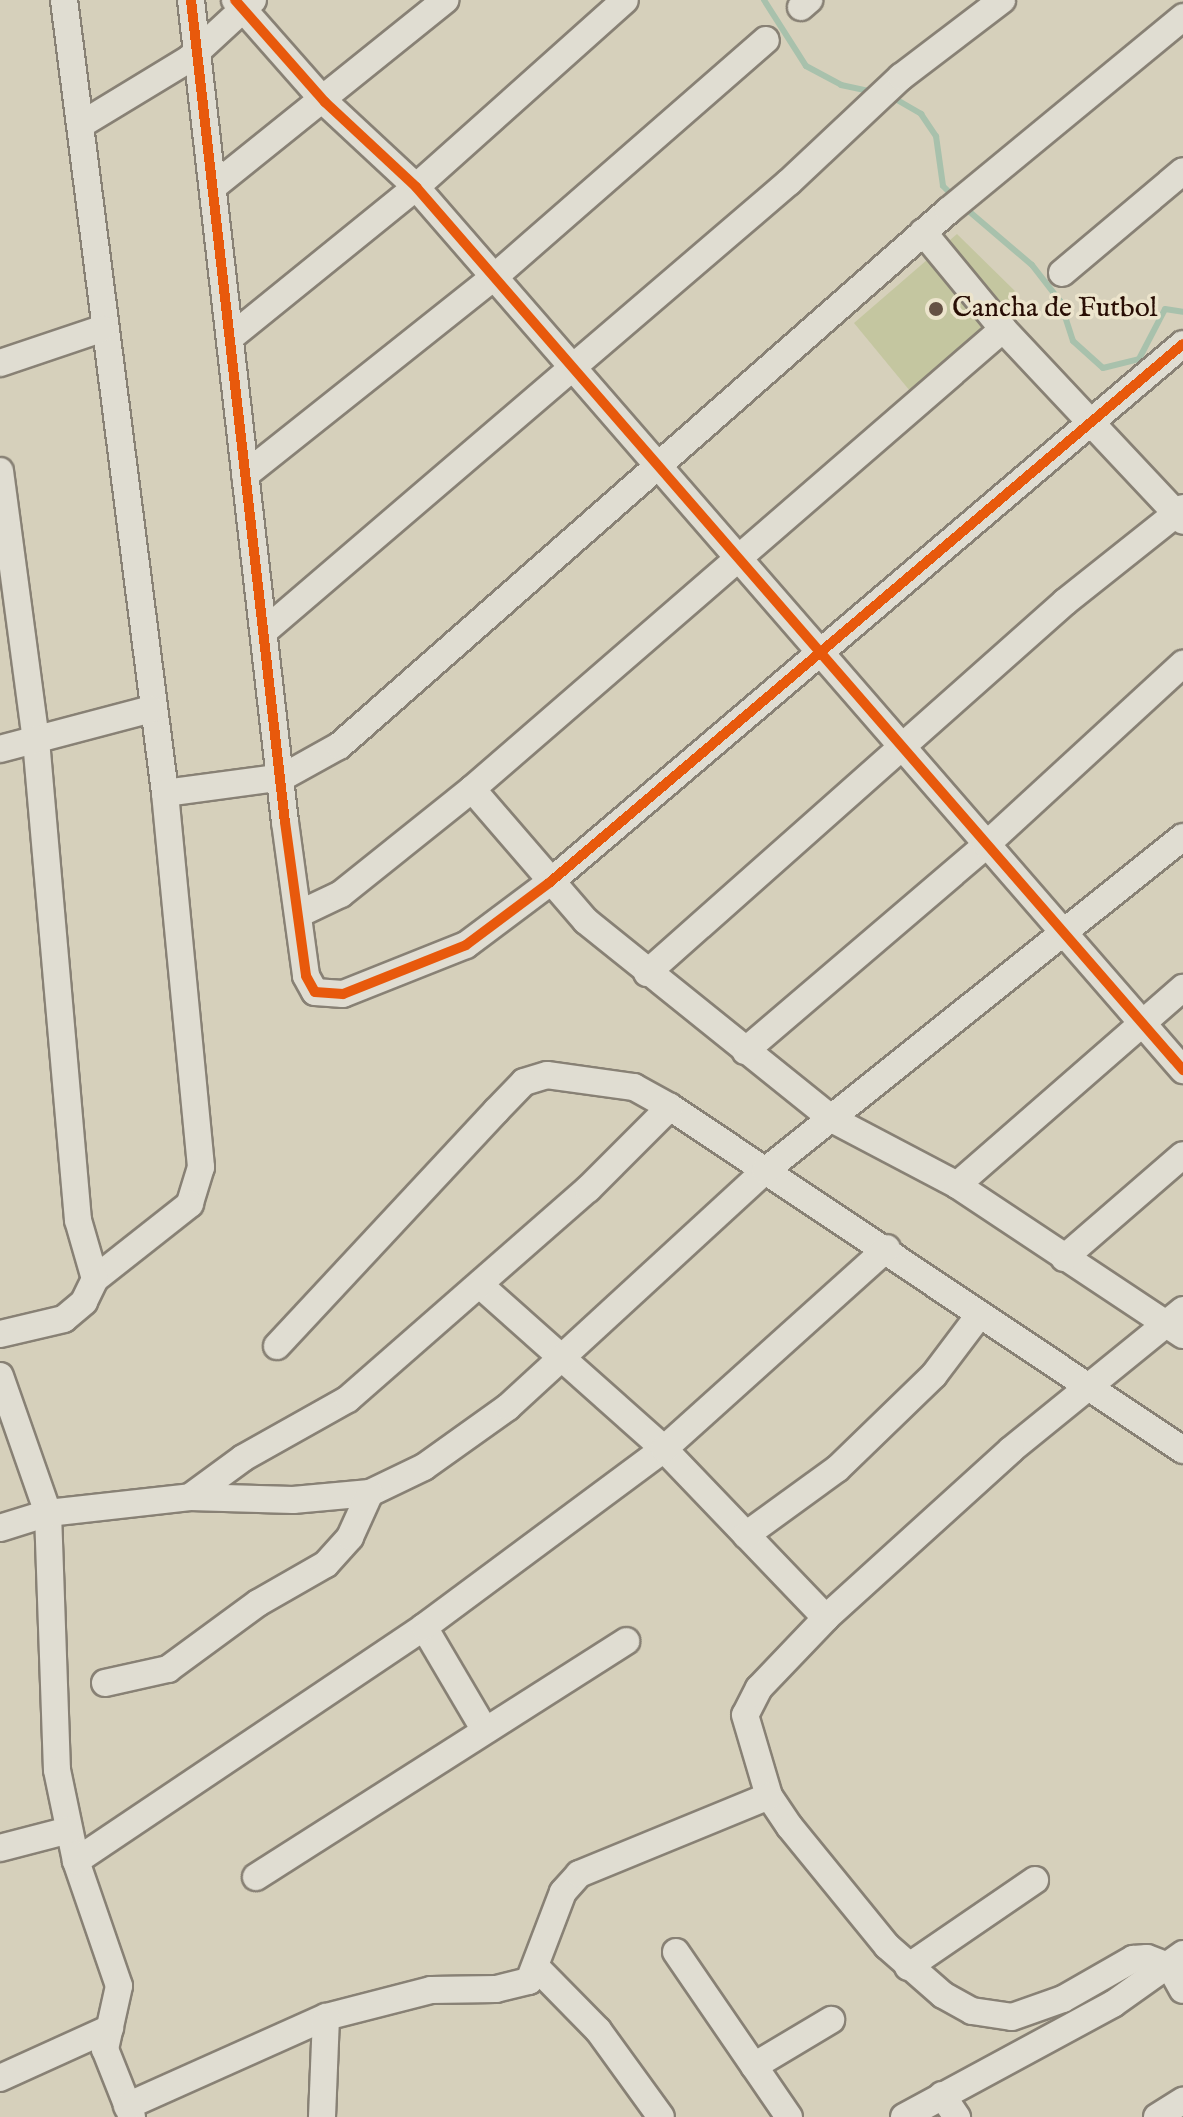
<!DOCTYPE html>
<style>
body{margin:0}
#map{position:relative;width:1183px;height:2117px;overflow:hidden;background:#d6d0bb;font-family:"IM FELL English",serif}
div>[style]{position:absolute}
.green>*{inset:0;background:#c4c6a0}
.stream>*{height:6px;margin:-3px;padding:0 3px;transform-origin:3px;border-radius:3px;background:#a8c1ac}
.roads{filter:drop-shadow(2px 0 #888175) drop-shadow(-2px 0 #888175) drop-shadow(0 2px #888175) drop-shadow(0 -2px #888175)}
.minor>*{height:26px;margin:-13px;padding:0 13px;transform-origin:13px;border-radius:13px;background:#e0ddd2}
.cycleway>*{height:10px;margin:-5px;padding:0 5px;transform-origin:5px;border-radius:5px;background:#e8590c}
.dots>*{width:22px;height:22px;translate:-50% -50%;box-sizing:border-box;border:4px solid #ece4cc;border-radius:50%}
span{translate:-50% -50%;white-space:nowrap;text-align:center;line-height:1.15;-webkit-text-stroke:7px #ece4cc;paint-order:stroke}
.poi-label{font-size:28px;color:#280d04}
.left{translate:0 -50%;text-align:left}
</style>
<div id="map">
<div class="green">
<div style="clip-path:polygon(957px 234px,1019px 295px,910px 391px,854px 323px)"></div>
</div>
<div class="stream">
<div style="left:764px;top:0;width:78px;rotate:57.5deg"></div>
<div style="left:806px;top:66px;width:40px;rotate:28deg"></div>
<div style="left:841px;top:85px;width:34px;rotate:12deg"></div>
<div style="left:892px;top:97px;width:34px;rotate:30deg"></div>
<div style="left:921px;top:114px;width:27px;rotate:56deg"></div>
<div style="left:936px;top:136px;width:50px;rotate:82deg"></div>
<div style="left:943px;top:186px;width:14px;rotate:45deg"></div>
<div style="left:964px;top:207px;width:89px;rotate:40.5deg"></div>
<div style="left:1032px;top:265px;width:46px;rotate:52.1deg"></div>
<div style="left:1060px;top:301px;width:42px;rotate:72deg"></div>
<div style="left:1073px;top:341px;width:40px;rotate:42deg"></div>
<div style="left:1103px;top:368px;width:37px;rotate:-14deg"></div>
<div style="left:1139px;top:359px;width:56px;rotate:-62.5deg"></div>
<div style="left:1165px;top:309px;width:18px;rotate:9deg"></div>
</div>
<div class="roads">
<div class="minor">
<div style="left:64px;top:0;width:799px;rotate:82.74deg"></div>
<div style="left:165px;top:793px;width:376px;rotate:84.5deg"></div>
<div style="left:201px;top:1167px;width:39px;rotate:107deg"></div>
<div style="left:190px;top:1204px;width:121px;rotate:141.7deg"></div>
<div style="left:191px;top:0;width:827px;rotate:83.48deg"></div>
<div style="left:285px;top:822px;width:155px;rotate:82.2deg"></div>
<div style="left:306px;top:976px;width:18px;rotate:61deg"></div>
<div style="left:315px;top:992px;width:28px;rotate:4deg"></div>
<div style="left:343px;top:994px;width:132px;rotate:-21.7deg"></div>
<div style="left:466px;top:945px;width:104px;rotate:-36.8deg"></div>
<div style="left:549px;top:883px;width:832px;rotate:-40.37deg"></div>
<div style="left:235px;top:0;width:136px;rotate:48.6deg"></div>
<div style="left:325px;top:102px;width:125px;rotate:43deg"></div>
<div style="left:416px;top:187px;width:1170px;rotate:49.02deg"></div>
<div style="left:801px;top:7px;width:11px;rotate:-41deg"></div>
<div style="left:82px;top:124px;width:125px;rotate:-31.3deg"></div>
<div style="left:189px;top:59px;width:87px;rotate:-42.7deg"></div>
<div style="left:214px;top:186px;width:297px;rotate:-38.8deg"></div>
<div style="left:923px;top:232px;width:126px;rotate:50.5deg"></div>
<div style="left:1062px;top:273px;width:158px;rotate:-40.1deg"></div>
<div style="left:231px;top:337px;width:238px;rotate:-39deg"></div>
<div style="left:416px;top:187px;width:280px;rotate:-41.8deg"></div>
<div style="left:0;top:363px;width:107px;rotate:-18.6deg"></div>
<div style="left:0;top:471px;width:271px;rotate:82.4deg"></div>
<div style="left:36px;top:740px;width:482px;rotate:85deg"></div>
<div style="left:78px;top:1220px;width:61px;rotate:73.9deg"></div>
<div style="left:95px;top:1279px;width:25px;rotate:116deg"></div>
<div style="left:84px;top:1302px;width:26px;rotate:140deg"></div>
<div style="left:64px;top:1319px;width:66px;rotate:166.8deg"></div>
<div style="left:245px;top:475px;width:317px;rotate:-38.5deg"></div>
<div style="left:493px;top:278px;width:362px;rotate:-41.1deg"></div>
<div style="left:267px;top:629px;width:687px;rotate:-40.57deg"></div>
<div style="left:789px;top:182px;width:154px;rotate:-43.2deg"></div>
<div style="left:901px;top:77px;width:127px;rotate:-37.3deg"></div>
<div style="left:0;top:749px;width:156px;rotate:-14.8deg"></div>
<div style="left:472px;top:789px;width:174px;rotate:49.2deg"></div>
<div style="left:586px;top:921px;width:316px;rotate:38.8deg"></div>
<div style="left:832px;top:1119px;width:141px;rotate:27.8deg"></div>
<div style="left:957px;top:1185px;width:271px;rotate:33.6deg"></div>
<div style="left:165px;top:793px;width:119px;rotate:-7.7deg"></div>
<div style="left:283px;top:777px;width:64px;rotate:-29deg"></div>
<div style="left:339px;top:746px;width:811px;rotate:-41.3deg"></div>
<div style="left:948px;top:211px;width:305px;rotate:-39.5deg"></div>
<div style="left:301px;top:913px;width:44px;rotate:-25.4deg"></div>
<div style="left:341px;top:894px;width:168px;rotate:-38.7deg"></div>
<div style="left:472px;top:789px;width:703px;rotate:-40.9deg"></div>
<div style="left:1003px;top:329px;width:263px;rotate:46.8deg"></div>
<div style="left:647px;top:973px;width:559px;rotate:-41.59deg"></div>
<div style="left:1065px;top:602px;width:151px;rotate:-38.5deg"></div>
<div style="left:745px;top:1051px;width:317px;rotate:-40.5deg"></div>
<div style="left:986px;top:845px;width:268px;rotate:-42.6deg"></div>
<div style="left:957px;top:1185px;width:300px;rotate:-41.1deg"></div>
<div style="left:1064px;top:1258px;width:157px;rotate:-40.9deg"></div>
<div style="left:480px;top:1285px;width:246px;rotate:41.7deg"></div>
<div style="left:664px;top:1449px;width:234px;rotate:46.2deg"></div>
<div style="left:1183px;top:1310px;width:222px;rotate:140.9deg"></div>
<div style="left:1011px;top:1450px;width:250px;rotate:137.8deg"></div>
<div style="left:826px;top:1618px;width:97px;rotate:133.7deg"></div>
<div style="left:759px;top:1688px;width:30px;rotate:117deg"></div>
<div style="left:745px;top:1715px;width:84px;rotate:73.5deg"></div>
<div style="left:769px;top:1796px;width:37px;rotate:56deg"></div>
<div style="left:790px;top:1827px;width:154px;rotate:50.8deg"></div>
<div style="left:887px;top:1946px;width:74px;rotate:41.2deg"></div>
<div style="left:943px;top:1995px;width:33px;rotate:29deg"></div>
<div style="left:972px;top:2011px;width:40px;rotate:8.5deg"></div>
<div style="left:1012px;top:2017px;width:54px;rotate:-19.4deg"></div>
<div style="left:1063px;top:1999px;width:81px;rotate:-29.7deg"></div>
<div style="left:1133px;top:1959px;width:14px;rotate:-4deg"></div>
<div style="left:1147px;top:1958px;width:25px;rotate:21deg"></div>
<div style="left:1170px;top:1967px;width:26px;rotate:61deg"></div>
<div style="left:277px;top:1346px;width:321px;rotate:-47deg"></div>
<div style="left:496px;top:1111px;width:40px;rotate:-46deg"></div>
<div style="left:524px;top:1082px;width:24px;rotate:-17deg"></div>
<div style="left:547px;top:1075px;width:88px;rotate:7.9deg"></div>
<div style="left:634px;top:1087px;width:41px;rotate:29.1deg"></div>
<div style="left:670px;top:1107px;width:617px;rotate:33.77deg"></div>
<div style="left:0;top:1376px;width:145px;rotate:70.7deg"></div>
<div style="left:48px;top:1513px;width:257px;rotate:88deg"></div>
<div style="left:57px;top:1770px;width:93px;rotate:78.2deg"></div>
<div style="left:76px;top:1861px;width:132px;rotate:71deg"></div>
<div style="left:119px;top:1986px;width:65px;rotate:102.5deg"></div>
<div style="left:105px;top:2049px;width:73px;rotate:68.3deg"></div>
<div style="left:190px;top:1497px;width:66px;rotate:-36.3deg"></div>
<div style="left:243px;top:1458px;width:120px;rotate:-29.3deg"></div>
<div style="left:348px;top:1399px;width:319px;rotate:-41.2deg"></div>
<div style="left:588px;top:1189px;width:116px;rotate:-45deg"></div>
<div style="left:0;top:1528px;width:50px;rotate:-17.4deg"></div>
<div style="left:48px;top:1513px;width:143px;rotate:-6.4deg"></div>
<div style="left:190px;top:1497px;width:103px;rotate:1.7deg"></div>
<div style="left:293px;top:1500px;width:77px;rotate:-5.2deg"></div>
<div style="left:370px;top:1493px;width:60px;rotate:-25.7deg"></div>
<div style="left:424px;top:1467px;width:103px;rotate:-35.5deg"></div>
<div style="left:508px;top:1407px;width:349px;rotate:-42.6deg"></div>
<div style="left:765px;top:1171px;width:535px;rotate:-38.63deg"></div>
<div style="left:746px;top:1535px;width:112px;rotate:-36deg"></div>
<div style="left:837px;top:1469px;width:135px;rotate:-44.1deg"></div>
<div style="left:934px;top:1375px;width:76px;rotate:-53deg"></div>
<div style="left:424px;top:1627px;width:116px;rotate:59.5deg"></div>
<div style="left:105px;top:1683px;width:65px;rotate:-12.5deg"></div>
<div style="left:168px;top:1669px;width:112px;rotate:-36.3deg"></div>
<div style="left:258px;top:1603px;width:78px;rotate:-29.8deg"></div>
<div style="left:326px;top:1564px;width:36px;rotate:-48deg"></div>
<div style="left:350px;top:1537px;width:48px;rotate:-65.6deg"></div>
<div style="left:0;top:1848px;width:71px;rotate:-14.6deg"></div>
<div style="left:76px;top:1861px;width:419px;rotate:-33.9deg"></div>
<div style="left:424px;top:1627px;width:299px;rotate:-36.6deg"></div>
<div style="left:664px;top:1449px;width:300px;rotate:-42deg"></div>
<div style="left:256px;top:1877px;width:439px;rotate:-32.5deg"></div>
<div style="left:676px;top:1952px;width:200px;rotate:55.6deg"></div>
<div style="left:908px;top:1967px;width:154px;rotate:-34.4deg"></div>
<div style="left:538px;top:1969px;width:86px;rotate:45.5deg"></div>
<div style="left:598px;top:2030px;width:107px;rotate:54.1deg"></div>
<div style="left:754px;top:2066px;width:90px;rotate:-30.9deg"></div>
<div style="left:0;top:2078px;width:121px;rotate:-24.4deg"></div>
<div style="left:942px;top:2095px;width:27px;rotate:56deg"></div>
<div style="left:127px;top:2106px;width:218px;rotate:-24.1deg"></div>
<div style="left:326px;top:2017px;width:108px;rotate:-14.4deg"></div>
<div style="left:431px;top:1990px;width:65px;rotate:-0.9deg"></div>
<div style="left:496px;top:1989px;width:34px;rotate:-14deg"></div>
<div style="left:529px;top:1981px;width:95px;rotate:-69.1deg"></div>
<div style="left:563px;top:1892px;width:24px;rotate:-48deg"></div>
<div style="left:579px;top:1874px;width:205px;rotate:-22.3deg"></div>
<div style="left:322px;top:2117px;width:100px;rotate:-87.7deg"></div>
<div style="left:904px;top:2117px;width:238px;rotate:-28.4deg"></div>
<div style="left:1113px;top:2004px;width:86px;rotate:-35.5deg"></div>
<div style="left:1157px;top:2117px;width:31px;rotate:-32deg"></div>
</div>
</div>
<div class="cycleway">
<div style="left:191px;top:0;width:827px;rotate:83.48deg"></div>
<div style="left:285px;top:822px;width:155px;rotate:82.2deg"></div>
<div style="left:306px;top:976px;width:18px;rotate:61deg"></div>
<div style="left:315px;top:992px;width:28px;rotate:4deg"></div>
<div style="left:343px;top:994px;width:132px;rotate:-21.7deg"></div>
<div style="left:466px;top:945px;width:104px;rotate:-36.8deg"></div>
<div style="left:549px;top:883px;width:832px;rotate:-40.37deg"></div>
<div style="left:235px;top:0;width:136px;rotate:48.6deg"></div>
<div style="left:325px;top:102px;width:125px;rotate:43deg"></div>
<div style="left:416px;top:187px;width:1170px;rotate:49.02deg"></div>
</div>
<div class="dots">
<div style="left:936px;top:309px;background:#655144"></div>
</div>
<div class="poi-label">
<span class="left" style="left:952px;top:309px">Cancha de Futbol</span>
</div>
</div>
